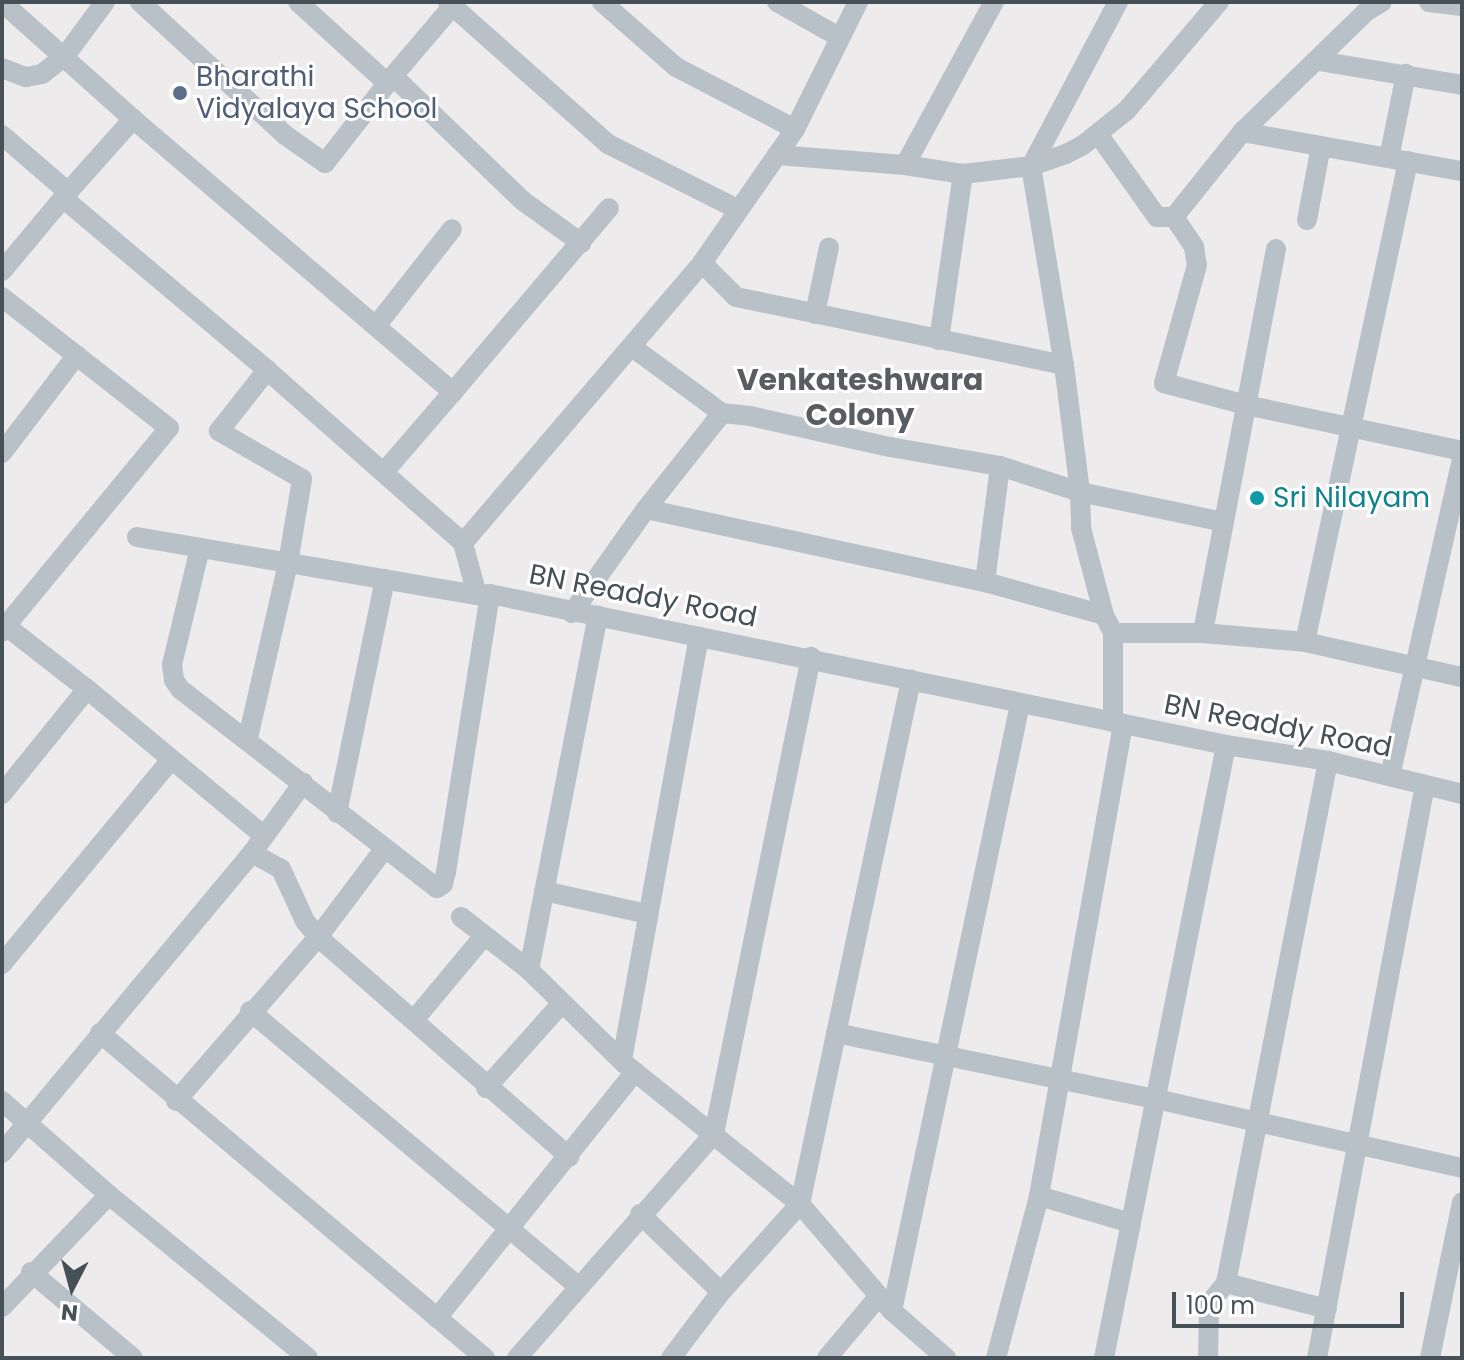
<!DOCTYPE html>
<style>
body{margin:0}
#map{position:relative;width:1464px;height:1360px;overflow:hidden;background:#eeebec;font-family:Poppins,sans-serif}
div>[style]{position:absolute}
.minor>*{height:20px;margin:-10px;padding:0 10px;transform-origin:10px;border-radius:10px;background:#b7c1c7}
.dots>*{width:22px;height:22px;translate:-50% -50%;box-sizing:border-box;border:4px solid #fff;border-radius:50%}
span{translate:-50% -50%;white-space:nowrap;text-align:center;line-height:1.15;-webkit-text-stroke:6px #fff;paint-order:stroke}
.service-label{font-size:28px;color:#4e5e75}
.left{translate:0 -50%;text-align:left}
.culture-label{font-size:28px;color:#0d838f}
.street-label{font-size:28px;color:#455057}
.neighbourhood-label{font-size:30px;color:#595c60;font-weight:700}
.frame{position:absolute;inset:0;border:4px solid #455057;pointer-events:none}
.north{position:absolute;left:32px;top:1248px;width:80px;height:80px;-webkit-text-stroke:6px #fff;paint-order:stroke;rotate:186deg;font-size:22px;font-weight:700;line-height:32px;text-align:center;color:#455057}
.north::after{content:'';display:block;margin:auto;width:28px;height:36px;background:#455057;clip-path:polygon(50% 0,100% 100%,50% 72%,0 100%)}
.scale{position:absolute;left:1172px;top:1292px;width:232px;height:36px;box-sizing:border-box;border:4px solid #455057;border-top:0;padding-left:10px;font-size:24px;line-height:28px;white-space:nowrap;color:#455057;-webkit-text-stroke:6px #fff;paint-order:stroke}
</style>
<div id="map">
<div class="minor">
<div style="left:2px;top:2px;width:176px;rotate:41.8deg"></div>
<div style="left:133px;top:119px;width:421px;rotate:40.5deg"></div>
<div style="left:453px;top:392px;width:106px;rotate:130.8deg"></div>
<div style="left:140px;top:2px;width:197px;rotate:42.5deg"></div>
<div style="left:285px;top:135px;width:49px;rotate:35deg"></div>
<div style="left:325px;top:163px;width:110px;rotate:-52deg"></div>
<div style="left:298px;top:2px;width:120px;rotate:42.3deg"></div>
<div style="left:448px;top:2px;width:214px;rotate:41.6deg"></div>
<div style="left:608px;top:144px;width:144px;rotate:26.7deg"></div>
<div style="left:456px;top:2px;width:97px;rotate:130.4deg"></div>
<div style="left:393px;top:76px;width:180px;rotate:43.9deg"></div>
<div style="left:523px;top:201px;width:72px;rotate:35.9deg"></div>
<div style="left:602px;top:2px;width:98px;rotate:41.3deg"></div>
<div style="left:676px;top:67px;width:134px;rotate:27.5deg"></div>
<div style="left:777px;top:2px;width:71px;rotate:29.4deg"></div>
<div style="left:1118px;top:2px;width:186px;rotate:117.9deg"></div>
<div style="left:1031px;top:166px;width:202px;rotate:80.6deg"></div>
<div style="left:1064px;top:365px;width:128px;rotate:82.8deg"></div>
<div style="left:1080px;top:492px;width:147px;rotate:11.8deg"></div>
<div style="left:1429px;top:2px;width:33px;rotate:7deg"></div>
<div style="left:1319px;top:61px;width:145px;rotate:9.5deg"></div>
<div style="left:2px;top:68px;width:26px;rotate:21deg"></div>
<div style="left:26px;top:77px;width:16px;rotate:-11deg"></div>
<div style="left:42px;top:74px;width:29px;rotate:-38deg"></div>
<div style="left:65px;top:56px;width:67px;rotate:-53.5deg"></div>
<div style="left:1242px;top:132px;width:223px;rotate:10.1deg"></div>
<div style="left:1098px;top:134px;width:102px;rotate:54.6deg"></div>
<div style="left:1157px;top:217px;width:17px"></div>
<div style="left:1174px;top:217px;width:109px;rotate:-51.3deg"></div>
<div style="left:1242px;top:132px;width:174px;rotate:-44.1deg"></div>
<div style="left:1367px;top:11px;width:17px;rotate:-31deg"></div>
<div style="left:2px;top:135px;width:87px;rotate:40.8deg"></div>
<div style="left:68px;top:192px;width:8px;rotate:130deg"></div>
<div style="left:777px;top:155px;width:128px;rotate:4.5deg"></div>
<div style="left:905px;top:165px;width:59px;rotate:8.8deg"></div>
<div style="left:963px;top:174px;width:68px;rotate:-6.7deg"></div>
<div style="left:1031px;top:166px;width:37px;rotate:-19deg"></div>
<div style="left:1066px;top:154px;width:19px;rotate:-28deg"></div>
<div style="left:1083px;top:145px;width:56px;rotate:-38.5deg"></div>
<div style="left:1127px;top:110px;width:142px;rotate:-49.6deg"></div>
<div style="left:1389px;top:158px;width:86px;rotate:-78.6deg"></div>
<div style="left:905px;top:165px;width:186px;rotate:-61.4deg"></div>
<div style="left:68px;top:192px;width:98px;rotate:-48.3deg"></div>
<div style="left:63px;top:198px;width:267px;rotate:40.1deg"></div>
<div style="left:267px;top:370px;width:261px;rotate:41.4deg"></div>
<div style="left:463px;top:543px;width:54px;rotate:74.9deg"></div>
<div style="left:1174px;top:217px;width:36px;rotate:56deg"></div>
<div style="left:1194px;top:247px;width:18px;rotate:81deg"></div>
<div style="left:1197px;top:265px;width:123px;rotate:105.6deg"></div>
<div style="left:1164px;top:383px;width:85px;rotate:15deg"></div>
<div style="left:1246px;top:405px;width:221px;rotate:12deg"></div>
<div style="left:1307px;top:220px;width:75px;rotate:-79.3deg"></div>
<div style="left:1276px;top:249px;width:391px;rotate:100.8deg"></div>
<div style="left:1203px;top:633px;width:102px;rotate:5deg"></div>
<div style="left:1305px;top:642px;width:161px;rotate:12.6deg"></div>
<div style="left:702px;top:263px;width:48px;rotate:45deg"></div>
<div style="left:736px;top:297px;width:335px;rotate:11.7deg"></div>
<div style="left:2px;top:271px;width:95px;rotate:-50.1deg"></div>
<div style="left:2px;top:297px;width:212px;rotate:38.1deg"></div>
<div style="left:169px;top:428px;width:256px;rotate:129.5deg"></div>
<div style="left:815px;top:314px;width:68px;rotate:-78.2deg"></div>
<div style="left:376px;top:326px;width:123px;rotate:-51.9deg"></div>
<div style="left:939px;top:340px;width:168px;rotate:-81.8deg"></div>
<div style="left:632px;top:347px;width:112px;rotate:36.3deg"></div>
<div style="left:453px;top:392px;width:241px;rotate:-49.7deg"></div>
<div style="left:2px;top:453px;width:123px;rotate:-52.6deg"></div>
<div style="left:646px;top:509px;width:347px;rotate:12.2deg"></div>
<div style="left:985px;top:582px;width:123px;rotate:15.5deg"></div>
<div style="left:137px;top:537px;width:345px;rotate:9.7deg"></div>
<div style="left:477px;top:595px;width:13px;rotate:-4deg"></div>
<div style="left:490px;top:594px;width:751px;rotate:11.59deg"></div>
<div style="left:1226px;top:745px;width:103px;rotate:8.9deg"></div>
<div style="left:1328px;top:761px;width:138px;rotate:13.8deg"></div>
<div style="left:463px;top:543px;width:368px;rotate:-49.5deg"></div>
<div style="left:702px;top:263px;width:163px;rotate:-55.2deg"></div>
<div style="left:795px;top:129px;width:142px;rotate:-63.6deg"></div>
<div style="left:200px;top:548px;width:120px;rotate:103.5deg"></div>
<div style="left:172px;top:665px;width:15px;rotate:82deg"></div>
<div style="left:174px;top:680px;width:11px;rotate:56deg"></div>
<div style="left:180px;top:689px;width:325px;rotate:37.8deg"></div>
<div style="left:437px;top:888px;width:7px;rotate:-34deg"></div>
<div style="left:443px;top:884px;width:12px;rotate:-76deg"></div>
<div style="left:446px;top:872px;width:281px;rotate:-81deg"></div>
<div style="left:985px;top:582px;width:117px;rotate:-82.6deg"></div>
<div style="left:572px;top:613px;width:128px;rotate:-54.6deg"></div>
<div style="left:646px;top:509px;width:122px;rotate:-51.6deg"></div>
<div style="left:722px;top:413px;width:28px;rotate:6deg"></div>
<div style="left:750px;top:416px;width:143px;rotate:12.5deg"></div>
<div style="left:890px;top:447px;width:112px;rotate:9.8deg"></div>
<div style="left:1000px;top:466px;width:84px;rotate:18deg"></div>
<div style="left:1080px;top:492px;width:36px;rotate:88deg"></div>
<div style="left:1081px;top:528px;width:90px;rotate:75.2deg"></div>
<div style="left:1104px;top:615px;width:20px;rotate:63deg"></div>
<div style="left:1113px;top:633px;width:89px;rotate:90deg"></div>
<div style="left:2px;top:632px;width:7px;rotate:-56deg"></div>
<div style="left:6px;top:626px;width:103px;rotate:37.9deg"></div>
<div style="left:1113px;top:633px;width:90px"></div>
<div style="left:1305px;top:642px;width:492px;rotate:-77.9deg"></div>
<div style="left:248px;top:738px;width:180px;rotate:-77.1deg"></div>
<div style="left:288px;top:563px;width:85px;rotate:-80.5deg"></div>
<div style="left:302px;top:479px;width:96px;rotate:-150deg"></div>
<div style="left:219px;top:431px;width:78px;rotate:-51.8deg"></div>
<div style="left:1390px;top:776px;width:324px;rotate:-77.2deg"></div>
<div style="left:2px;top:794px;width:135px;rotate:-51deg"></div>
<div style="left:87px;top:689px;width:229px;rotate:39.7deg"></div>
<div style="left:337px;top:813px;width:239px;rotate:-78.4deg"></div>
<div style="left:252px;top:853px;width:33px;rotate:29deg"></div>
<div style="left:281px;top:869px;width:57px;rotate:65.2deg"></div>
<div style="left:305px;top:921px;width:21px;rotate:51deg"></div>
<div style="left:318px;top:937px;width:334px;rotate:41.2deg"></div>
<div style="left:544px;top:891px;width:107px;rotate:12.5deg"></div>
<div style="left:461px;top:917px;width:86px;rotate:37.9deg"></div>
<div style="left:529px;top:970px;width:134px;rotate:44.4deg"></div>
<div style="left:625px;top:1064px;width:224px;rotate:38.7deg"></div>
<div style="left:800px;top:1204px;width:141px;rotate:49.3deg"></div>
<div style="left:892px;top:1311px;width:72px;rotate:41deg"></div>
<div style="left:2px;top:964px;width:265px;rotate:-50.4deg"></div>
<div style="left:529px;top:970px;width:361px;rotate:-79deg"></div>
<div style="left:250px;top:1011px;width:428px;rotate:40deg"></div>
<div style="left:414px;top:1020px;width:109px;rotate:-50.2deg"></div>
<div style="left:100px;top:1033px;width:504px;rotate:40.17deg"></div>
<div style="left:836px;top:1033px;width:327px;rotate:11.7deg"></div>
<div style="left:1156px;top:1099px;width:314px;rotate:12.7deg"></div>
<div style="left:622px;top:1060px;width:430px;rotate:-79.7deg"></div>
<div style="left:486px;top:1088px;width:114px;rotate:-48.2deg"></div>
<div style="left:2px;top:1101px;width:142px;rotate:41.3deg"></div>
<div style="left:109px;top:1195px;width:257px;rotate:39.3deg"></div>
<div style="left:176px;top:1101px;width:217px;rotate:-49.1deg"></div>
<div style="left:318px;top:937px;width:111px;rotate:-53deg"></div>
<div style="left:2px;top:1153px;width:391px;rotate:-50.2deg"></div>
<div style="left:252px;top:853px;width:87px;rotate:-53.9deg"></div>
<div style="left:1039px;top:1196px;width:96px;rotate:16.4deg"></div>
<div style="left:640px;top:1214px;width:112px;rotate:43.9deg"></div>
<div style="left:31px;top:1272px;width:133px;rotate:40.1deg"></div>
<div style="left:1226px;top:1283px;width:104px;rotate:14.4deg"></div>
<div style="left:2px;top:1307px;width:155px;rotate:-46.3deg"></div>
<div style="left:892px;top:1311px;width:620px;rotate:-78.09deg"></div>
<div style="left:437px;top:1318px;width:316px;rotate:-51.2deg"></div>
<div style="left:517px;top:1358px;width:298px;rotate:-48.7deg"></div>
<div style="left:714px;top:1134px;width:487px;rotate:-78.5deg"></div>
<div style="left:671px;top:1358px;width:83px;rotate:-52.9deg"></div>
<div style="left:721px;top:1292px;width:118px;rotate:-48.1deg"></div>
<div style="left:800px;top:1204px;width:536px;rotate:-78.04deg"></div>
<div style="left:827px;top:1358px;width:81px;rotate:-50deg"></div>
<div style="left:996px;top:1358px;width:168px;rotate:-75.1deg"></div>
<div style="left:1039px;top:1196px;width:479px;rotate:-79.9deg"></div>
<div style="left:1104px;top:1358px;width:625px;rotate:-78.74deg"></div>
<div style="left:1208px;top:1358px;width:54px;rotate:-88.9deg"></div>
<div style="left:1209px;top:1304px;width:27px;rotate:-51deg"></div>
<div style="left:1226px;top:1283px;width:532px;rotate:-78.94deg"></div>
<div style="left:1317px;top:1358px;width:583px;rotate:-79.33deg"></div>
<div style="left:1430px;top:1358px;width:159px;rotate:-78.4deg"></div>
</div>
<div class="dots">
<div style="left:180px;top:93px;background:#5c6f8a"></div>
<div style="left:1257px;top:498px;background:#0f9aa8"></div>
</div>
<div class="service-label">
<span class="left" style="left:196px;top:93px">Bharathi<br>Vidyalaya School</span>
</div>
<div class="culture-label">
<span class="left" style="left:1273px;top:498px">Sri Nilayam</span>
</div>
<div class="street-label">
<span style="left:643px;top:596px;rotate:11deg">BN Readdy Road</span>
<span style="left:1278px;top:726px;rotate:11deg">BN Readdy Road</span>
</div>
<div class="neighbourhood-label">
<span style="left:860px;top:397px">Venkateshwara<br>Colony</span>
</div>
<div class="frame"></div>
<div class="north">N</div>
<div class="scale">100 m</div>
</div>
